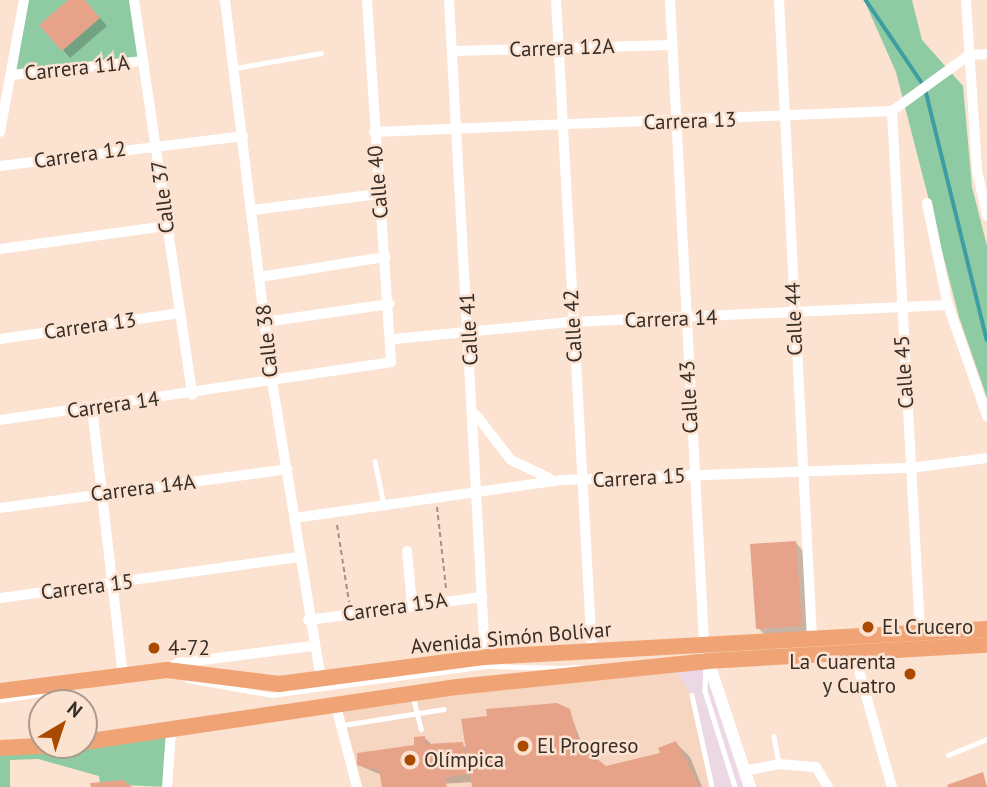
<!DOCTYPE html>
<meta charset="utf-8">
<style>
body{margin:0}
#map{position:relative;width:987px;height:787px;overflow:hidden;background:#fce2d0;font-family:"PT Sans",sans-serif}
div>[style]{position:absolute}
.built>*{inset:0;background:#f6d6c0}
.industrial>*{inset:0;background:#ecd7e5}
.green>*{inset:0;background:#8ecba3}
.shadow>*{inset:0;background:#0003}
.stream>*{height:3.5px;margin:-1.75px;padding:0 1.75px;transform-origin:1.75px;border-radius:1.75px;background:#3d9da3}
.building>*{inset:0;background:#e7a38a}
.path>*{height:2px;margin-top:-1px;transform-origin:0;background:repeating-linear-gradient(90deg,#a39184 0 5px,transparent 0 8.5px)}
.service>*{height:4.5px;margin:-2.25px;padding:0 2.25px;transform-origin:2.25px;border-radius:2.25px;background:#fff}
.minor>*{height:10px;margin:-5px;padding:0 5px;transform-origin:5px;border-radius:5px;background:#fff}
.tertiary>*{height:12px;margin:-6px;padding:0 6px;transform-origin:6px;border-radius:6px;background:#fff}
.primary>*{height:16px;margin:-8px;padding:0 8px;transform-origin:8px;border-radius:8px;background:#f0a475}
.dots>*{width:19px;height:19px;translate:-50% -50%;box-sizing:border-box;border:4px solid #fce2d0;border-radius:50%}
span{translate:-50% -50%;white-space:nowrap;text-align:center;line-height:1.15;-webkit-text-stroke:5px #fce2d0;paint-order:stroke}
.street-label{font-size:21px;color:#372e27}
.poi-label{font-size:21px;color:#372e27}
.left{translate:0 -50%;text-align:left}
.right{translate:-100% -50%;text-align:right}
.north{position:absolute;left:28px;top:689px;width:70px;height:70px;box-sizing:border-box;background:#fce2d0;border:2px solid #ad9a8c;border-radius:50%;rotate:39deg;font-size:19px;font-weight:700;line-height:28px;text-align:center;color:#372e27}
.north::after{content:'';display:block;margin:auto;width:24px;height:32px;background:#aa4a00;clip-path:polygon(50% 0,100% 100%,50% 72%,0 100%)}
</style>
<div id="map">
<div class="built">
<div style="clip-path:polygon(673px 667px,692px 695px,712px 787px,357px 787px,336px 706px)"></div>
</div>
<div class="industrial">
<div style="clip-path:polygon(707px 661px,750px 787px,712px 787px,692px 695px,673px 667px)"></div>
</div>
<div class="green">
<div style="clip-path:polygon(24px 0,134px 0,143px 61px,11px 75px)"></div>
<div style="clip-path:polygon(864px 0,912px 0,922px 40px,963px 86px,972px 187px,987px 246px,987px 398px,959px 317px,896px 72px)"></div>
<div style="clip-path:polygon(171px 731px,167px 787px,100px 784px,99px 776px,38px 759px,10px 760px,10px 787px,0 787px,0 748px,84px 745px)"></div>
</div>
<div class="shadow">
<div style="clip-path:polygon(70px 0,84px 0,107px 26px,70px 58px,63px 50px)"></div>
<div style="clip-path:polygon(796px 543px,803px 551px,809px 633px,766px 636px,758px 628px)"></div>
<div style="clip-path:polygon(569px 710px,585px 752px,605px 768px,663px 755px,676px 743px,690px 757px,702px 787px,474px 787px,473px 782px,384px 787px,382px 775px,358px 765px,416px 747px,424px 737px,433px 746px,462px 744px,468px 750px)"></div>
</div>
<div class="stream">
<div style="left:866px;top:0;width:105px;rotate:55.9deg"></div>
<div style="left:925px;top:87px;width:260px;rotate:76.2deg"></div>
</div>
<div class="building">
<div style="clip-path:polygon(68px 0,85px 0,100px 18px,62px 51px,39px 25px)"></div>
<div style="clip-path:polygon(796px 541px,802px 626px,756px 629px,750px 544px)"></div>
<div style="clip-path:polygon(557px 703px,570px 709px,579px 744px,606px 766px,660px 753px,658px 748px,676px 741px,699px 787px,472px 787px,461px 719px,487px 716px,486px 709px)"></div>
<div style="clip-path:polygon(425px 736px,425px 744px,463px 742px,467px 774px,445px 778px,447px 787px,382px 787px,379px 770px,357px 765px,357px 753px,414px 745px,414px 737px)"></div>
<div style="clip-path:polygon(983px 772px,987px 787px,948px 787px,947px 785px)"></div>
<div style="clip-path:polygon(123px 780px,132px 787px,91px 787px,90px 783px)"></div>
</div>
<div class="path">
<div style="left:437px;top:507px;width:82px;rotate:83.7deg"></div>
<div style="left:337px;top:525px;width:78px;rotate:81.1deg"></div>
</div>
<div class="service">
<div style="left:235px;top:68px;width:87px;rotate:-9.9deg"></div>
<div style="left:375px;top:461px;width:45px;rotate:78.4deg"></div>
<div style="left:560px;top:668px;width:19px;rotate:-3deg"></div>
<div style="left:706px;top:669px;width:22px;rotate:93deg"></div>
<div style="left:705px;top:691px;width:101px;rotate:72.6deg"></div>
<div style="left:187px;top:680px;width:86px;rotate:10deg"></div>
<div style="left:272px;top:695px;width:216px;rotate:-7.7deg"></div>
<div style="left:486px;top:666px;width:75px;rotate:1.5deg"></div>
<div style="left:48px;top:693px;width:10px;rotate:84deg"></div>
<div style="left:692px;top:695px;width:94px;rotate:77.7deg"></div>
<div style="left:413px;top:696px;width:34px;rotate:76deg"></div>
<div style="left:0;top:700px;width:40px;rotate:-8.5deg"></div>
<div style="left:343px;top:725px;width:102px;rotate:-9deg"></div>
<div style="left:774px;top:736px;width:27px;rotate:80deg"></div>
<div style="left:948px;top:755px;width:42px;rotate:-22.3deg"></div>
</div>
<div class="minor">
<div style="left:134px;top:0;width:399px;rotate:81.6deg"></div>
<div style="left:225px;top:0;width:384px;rotate:83deg"></div>
<div style="left:272px;top:381px;width:303px;rotate:80.7deg"></div>
<div style="left:449px;top:0;width:658px;rotate:86.86deg"></div>
<div style="left:556px;top:0;width:653px;rotate:86.84deg"></div>
<div style="left:670px;top:0;width:644px;rotate:86.97deg"></div>
<div style="left:779px;top:0;width:639px;rotate:87.04deg"></div>
<div style="left:966px;top:0;width:170px;rotate:86.3deg"></div>
<div style="left:977px;top:170px;width:47px;rotate:77.7deg"></div>
<div style="left:453px;top:51px;width:219px;rotate:-1.6deg"></div>
<div style="left:11px;top:75px;width:133px;rotate:-6.1deg"></div>
<div style="left:892px;top:111px;width:522px;rotate:86.92deg"></div>
<div style="left:0;top:132px;width:134px;rotate:-79.7deg"></div>
<div style="left:374px;top:132px;width:518px;rotate:-2.32deg"></div>
<div style="left:892px;top:111px;width:95px;rotate:-36deg"></div>
<div style="left:969px;top:55px;width:18px;rotate:-3deg"></div>
<div style="left:0;top:166px;width:245px;rotate:-7deg"></div>
<div style="left:927px;top:203px;width:104px;rotate:78.4deg"></div>
<div style="left:948px;top:305px;width:118px;rotate:70.6deg"></div>
<div style="left:253px;top:210px;width:126px;rotate:-7.3deg"></div>
<div style="left:0;top:249px;width:168px;rotate:-7.9deg"></div>
<div style="left:260px;top:277px;width:127px;rotate:-9.1deg"></div>
<div style="left:265px;top:322px;width:126px;rotate:-8.2deg"></div>
<div style="left:0;top:339px;width:182px;rotate:-8.2deg"></div>
<div style="left:394px;top:339px;width:179px;rotate:-5.5deg"></div>
<div style="left:572px;top:322px;width:376px;rotate:-2.6deg"></div>
<div style="left:92px;top:408px;width:268px;rotate:83.4deg"></div>
<div style="left:476px;top:415px;width:57px;rotate:52.1deg"></div>
<div style="left:511px;top:460px;width:42px;rotate:25.3deg"></div>
<div style="left:0;top:420px;width:395px;rotate:-8.4deg"></div>
<div style="left:391px;top:362px;width:363px;rotate:-93.8deg"></div>
<div style="left:0;top:508px;width:290px;rotate:-7.7deg"></div>
<div style="left:294px;top:518px;width:269px;rotate:-8.1deg"></div>
<div style="left:560px;top:480px;width:350px;rotate:-2deg"></div>
<div style="left:910px;top:468px;width:78px;rotate:-7.4deg"></div>
<div style="left:407px;top:551px;width:54px;rotate:84.7deg"></div>
<div style="left:0;top:598px;width:302px;rotate:-7.8deg"></div>
<div style="left:308px;top:620px;width:176px;rotate:-7.5deg"></div>
<div style="left:854px;top:653px;width:139px;rotate:74.2deg"></div>
<div style="left:168px;top:669px;width:12px;rotate:-31deg"></div>
<div style="left:178px;top:663px;width:135px;rotate:-7.2deg"></div>
<div style="left:336px;top:706px;width:84px;rotate:75.5deg"></div>
<div style="left:744px;top:771px;width:36px;rotate:-11deg"></div>
<div style="left:779px;top:764px;width:37px;rotate:5deg"></div>
<div style="left:816px;top:767px;width:23px;rotate:59deg"></div>
<div style="left:167px;top:787px;width:56px;rotate:-85.9deg"></div>
</div>
<div class="tertiary">
<div style="left:706px;top:655px;width:139px;rotate:71.6deg"></div>
</div>
<div class="primary">
<div style="left:0;top:691px;width:168px;rotate:-7.2deg"></div>
<div style="left:167px;top:670px;width:113px;rotate:7.1deg"></div>
<div style="left:279px;top:684px;width:208px;rotate:-7.5deg"></div>
<div style="left:485px;top:657px;width:503px;rotate:-3.19deg"></div>
<div style="left:84px;top:742px;width:377px;rotate:-8.4deg"></div>
<div style="left:457px;top:687px;width:251px;rotate:-5.9deg"></div>
<div style="left:707px;top:661px;width:280px;rotate:-3.3deg"></div>
<div style="left:0;top:748px;width:56px;rotate:-3.1deg"></div>
</div>
<div class="dots">
<div style="left:868px;top:627px;background:#aa4a00"></div>
<div style="left:154px;top:648px;background:#aa4a00"></div>
<div style="left:910px;top:674px;background:#aa4a00"></div>
<div style="left:523px;top:746px;background:#aa4a00"></div>
<div style="left:410px;top:760px;background:#aa4a00"></div>
</div>
<div class="street-label">
<span style="left:562px;top:48px;rotate:-2deg">Carrera 12A</span>
<span style="left:77px;top:68px;rotate:-6deg">Carrera 11A</span>
<span style="left:690px;top:121px;rotate:-2deg">Carrera 13</span>
<span style="left:80px;top:155px;rotate:-8deg">Carrera 12</span>
<span style="left:378px;top:182px;rotate:-95deg">Calle 40</span>
<span style="left:163px;top:197px;rotate:-97deg">Calle 37</span>
<span style="left:671px;top:319px;rotate:-2deg">Carrera 14</span>
<span style="left:794px;top:319px;rotate:-92deg">Calle 44</span>
<span style="left:90px;top:326px;rotate:-8deg">Carrera 13</span>
<span style="left:573px;top:326px;rotate:-93deg">Calle 42</span>
<span style="left:469px;top:329px;rotate:-93deg">Calle 41</span>
<span style="left:267px;top:341px;rotate:-96deg">Calle 38</span>
<span style="left:904px;top:372px;rotate:-94deg">Calle 45</span>
<span style="left:689px;top:397px;rotate:-93deg">Calle 43</span>
<span style="left:113px;top:405px;rotate:-8deg">Carrera 14</span>
<span style="left:639px;top:478px;rotate:-3deg">Carrera 15</span>
<span style="left:143px;top:488px;rotate:-7deg">Carrera 14A</span>
<span style="left:87px;top:587px;rotate:-7deg">Carrera 15</span>
<span style="left:395px;top:607px;rotate:-8deg">Carrera 15A</span>
<span style="left:511px;top:638px;rotate:-5deg">Avenida Simón Bolívar</span>
</div>
<div class="poi-label">
<span class="left" style="left:882px;top:627px">El Crucero</span>
<span class="left" style="left:168px;top:648px">4-72</span>
<span class="right" style="left:896px;top:674px">La Cuarenta<br>y Cuatro</span>
<span class="left" style="left:537px;top:746px">El Progreso</span>
<span class="left" style="left:424px;top:760px">Olímpica</span>
</div>
<div class="north">N</div>
</div>
